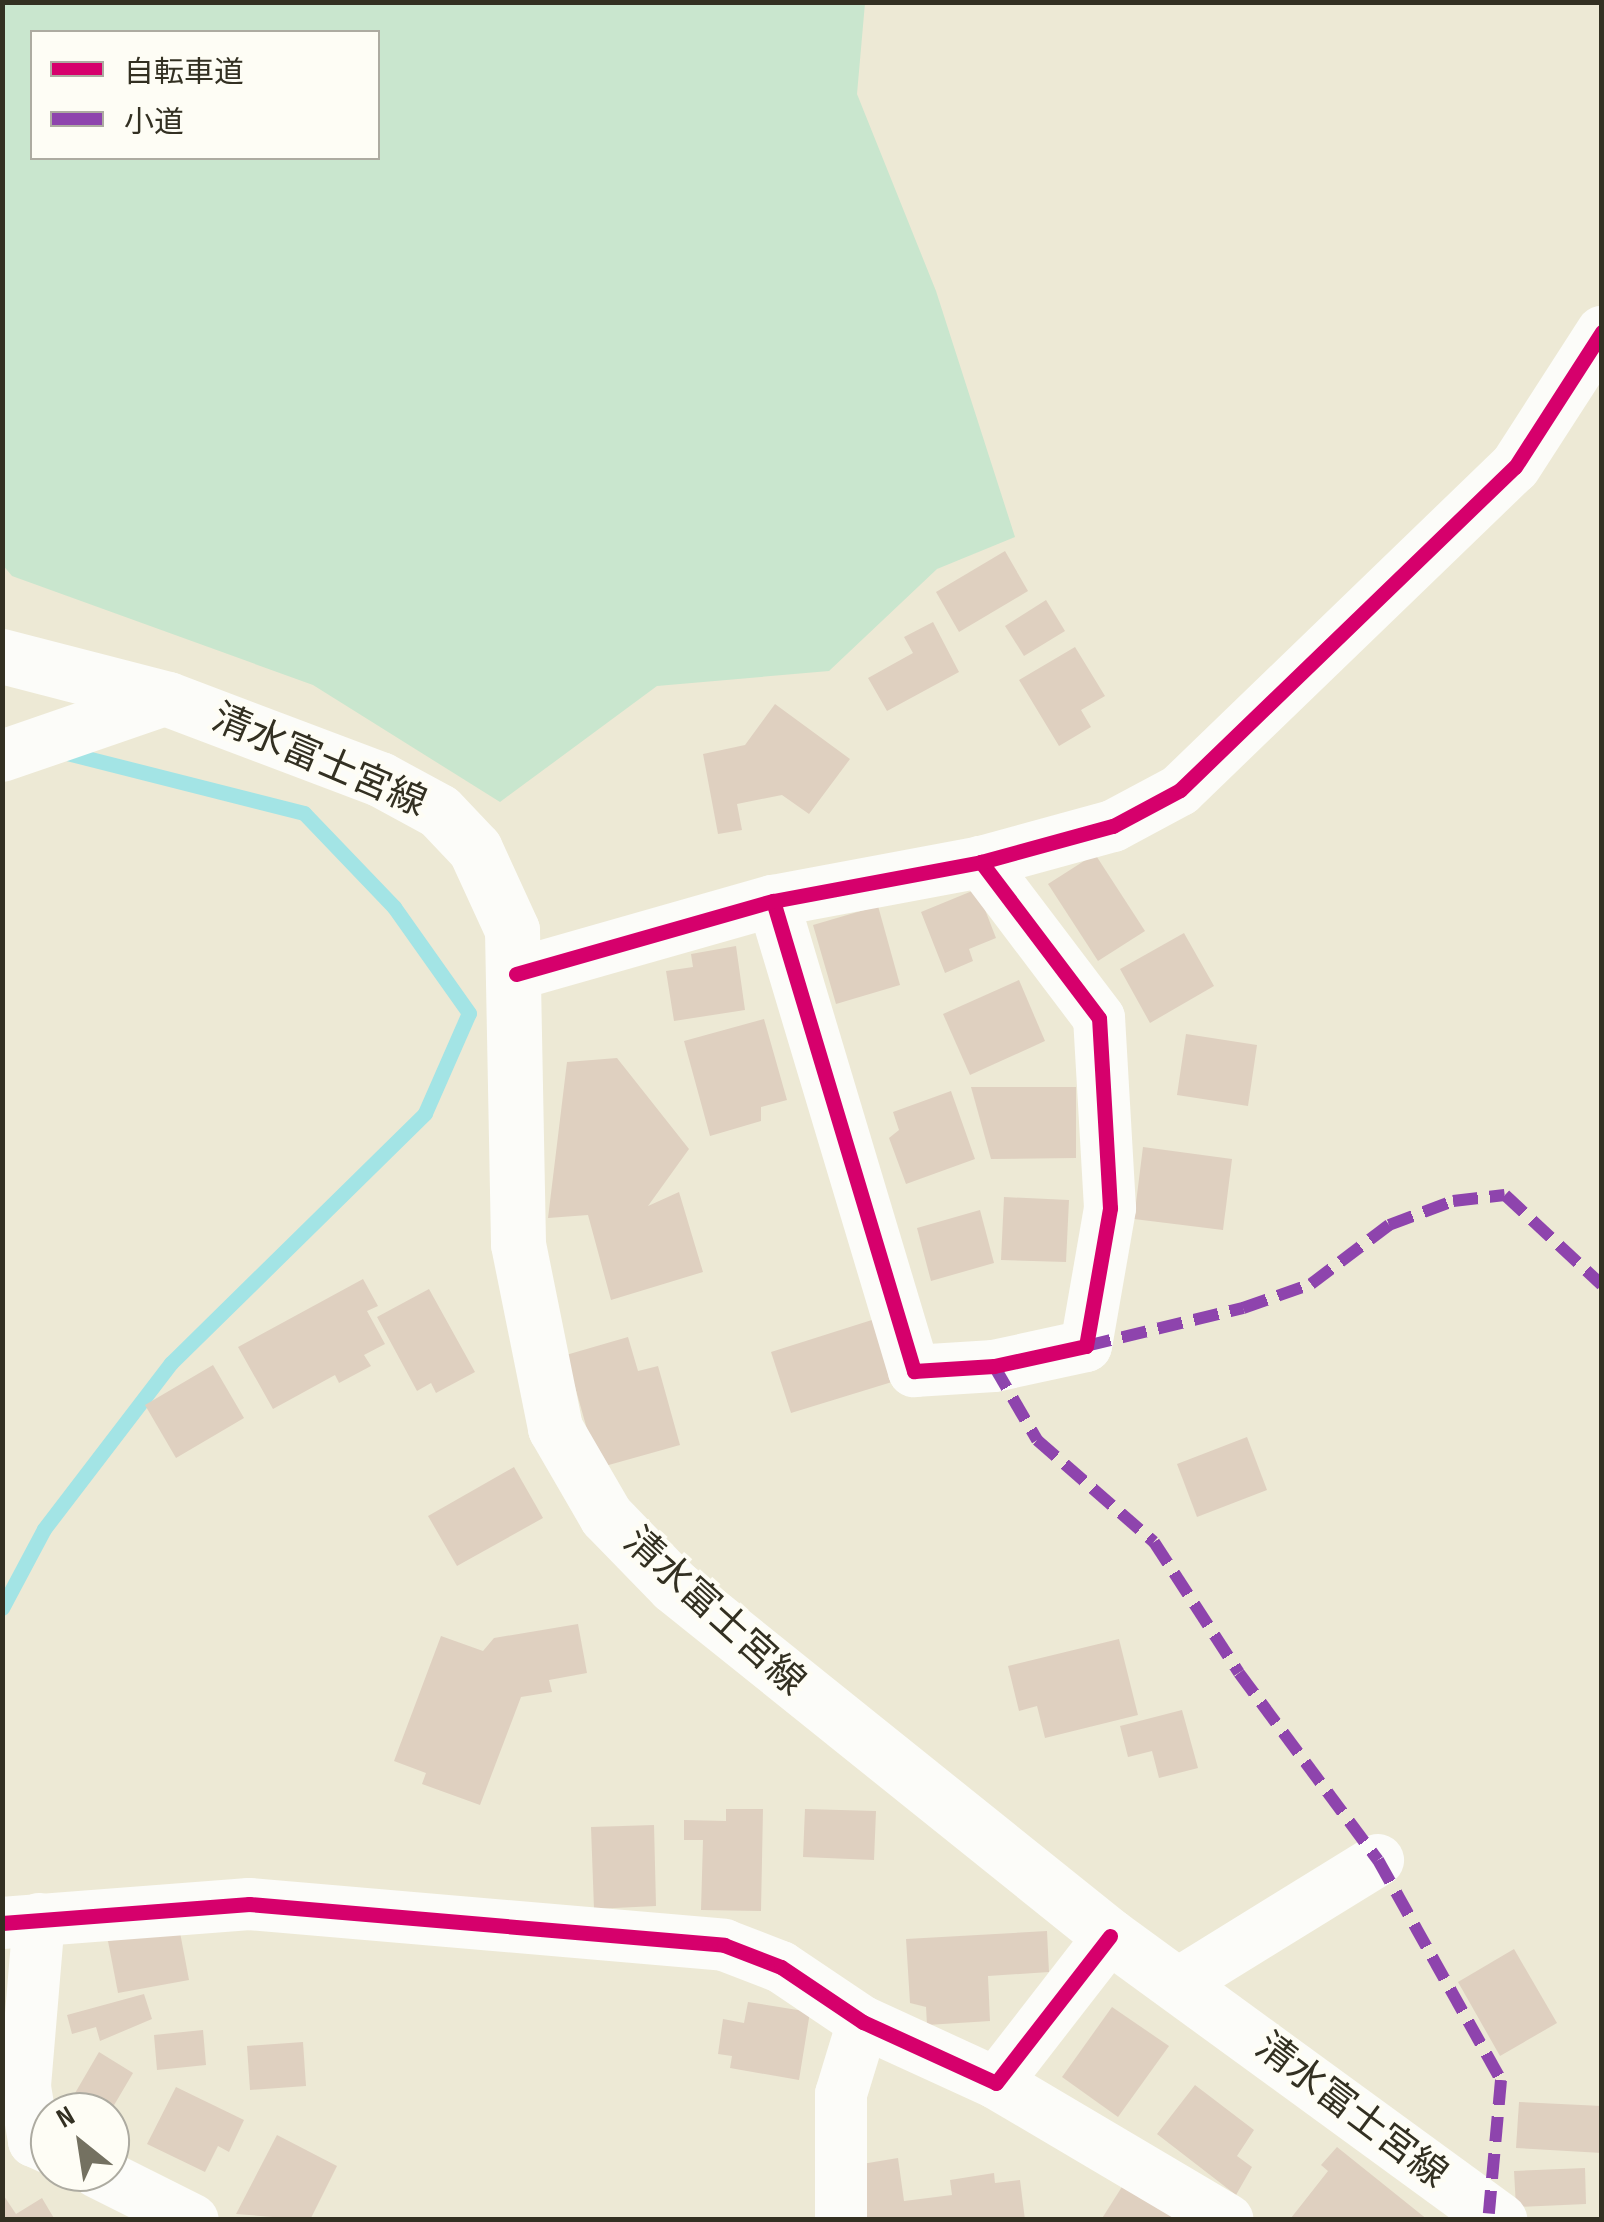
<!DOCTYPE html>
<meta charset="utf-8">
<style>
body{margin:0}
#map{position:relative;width:1604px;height:2222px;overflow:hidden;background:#ede9d5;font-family:"Sofia Sans Condensed","Noto Sans JP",sans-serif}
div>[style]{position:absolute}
.green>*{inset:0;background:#c9e6ce}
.stream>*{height:15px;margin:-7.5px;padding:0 7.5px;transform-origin:7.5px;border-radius:7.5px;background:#a3e4e5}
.building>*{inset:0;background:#dfd0c0}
.minor>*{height:52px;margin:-26px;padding:0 26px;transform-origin:26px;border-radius:26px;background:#fcfcf9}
.major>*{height:55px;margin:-27.5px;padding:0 27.5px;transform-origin:27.5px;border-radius:27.5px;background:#fcfcf9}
.quiet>*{height:12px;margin-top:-6px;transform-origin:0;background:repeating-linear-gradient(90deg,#8e44ad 0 25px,transparent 0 37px)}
.cycleway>*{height:15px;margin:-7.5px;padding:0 7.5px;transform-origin:7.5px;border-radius:7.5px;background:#d6006c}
span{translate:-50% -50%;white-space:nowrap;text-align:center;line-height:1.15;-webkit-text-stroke:8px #fefdf5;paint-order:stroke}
.street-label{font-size:38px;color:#333022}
.frame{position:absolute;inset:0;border:5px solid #333022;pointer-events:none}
.legend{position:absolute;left:30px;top:30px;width:350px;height:130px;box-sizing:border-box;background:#fefdf5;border:2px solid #adaba1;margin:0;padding:12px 18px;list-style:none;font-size:30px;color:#333022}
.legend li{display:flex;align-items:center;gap:20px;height:50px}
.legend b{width:50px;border:2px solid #adaba1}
.north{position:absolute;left:30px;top:2092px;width:100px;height:100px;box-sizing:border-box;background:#fefdf5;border:2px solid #adaba1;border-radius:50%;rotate:330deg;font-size:28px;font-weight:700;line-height:40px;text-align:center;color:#333022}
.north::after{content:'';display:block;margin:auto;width:35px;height:45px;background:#747161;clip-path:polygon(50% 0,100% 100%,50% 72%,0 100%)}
</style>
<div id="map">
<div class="green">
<div style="clip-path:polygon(evenodd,3px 2px,865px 3px,857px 94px,936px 291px,1015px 537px,937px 569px,829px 671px,657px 686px,500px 802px,313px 685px,12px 576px,2px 564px,3px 2px,32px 32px,378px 32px,378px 158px,32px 158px,32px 32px)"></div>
</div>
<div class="stream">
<div style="left:2px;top:1608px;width:89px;rotate:-62deg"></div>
<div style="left:44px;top:1529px;width:209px;rotate:-52.6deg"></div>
<div style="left:171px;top:1363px;width:356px;rotate:-44.5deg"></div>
<div style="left:425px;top:1113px;width:109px;rotate:-66.3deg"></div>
<div style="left:469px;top:1013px;width:130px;rotate:-125.3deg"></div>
<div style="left:394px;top:907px;width:130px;rotate:-133.8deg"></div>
<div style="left:304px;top:813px;width:253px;rotate:-165.8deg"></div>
</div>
<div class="building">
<div style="clip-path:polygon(1005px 551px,1028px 591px,959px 632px,936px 592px)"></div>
<div style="clip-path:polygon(1046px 600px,1065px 631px,1024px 656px,1005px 626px)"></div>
<div style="clip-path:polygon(933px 622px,959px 672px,887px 711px,868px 678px,913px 653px,904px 637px)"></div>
<div style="clip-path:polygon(1075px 647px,1105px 696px,1081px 710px,1091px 727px,1059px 746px,1019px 680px)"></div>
<div style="clip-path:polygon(775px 704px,850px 759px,809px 814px,782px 795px,737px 804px,742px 830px,718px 834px,703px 754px,745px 745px)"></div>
<div style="clip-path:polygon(1095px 854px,1145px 931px,1098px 961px,1048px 884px)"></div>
<div style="clip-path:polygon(977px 889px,996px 938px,969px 949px,973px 961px,945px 973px,921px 912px)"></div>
<div style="clip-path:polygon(878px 906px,900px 985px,836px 1004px,813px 925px)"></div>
<div style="clip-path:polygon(1184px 933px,1214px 986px,1150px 1023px,1120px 969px)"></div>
<div style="clip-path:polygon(736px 946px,745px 1010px,674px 1021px,666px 971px,693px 967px,691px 954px)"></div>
<div style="clip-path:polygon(1019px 980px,1045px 1041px,970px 1075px,943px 1014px)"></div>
<div style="clip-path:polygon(764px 1019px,787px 1100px,761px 1107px,761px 1121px,710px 1136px,684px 1041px)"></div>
<div style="clip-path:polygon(1186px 1034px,1257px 1045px,1248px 1106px,1177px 1095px)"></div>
<div style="clip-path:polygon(617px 1058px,689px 1149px,648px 1206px,679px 1192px,703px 1272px,611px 1300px,588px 1215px,548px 1218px,567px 1062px)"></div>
<div style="clip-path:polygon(971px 1087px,1076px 1087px,1076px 1158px,991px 1159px)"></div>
<div style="clip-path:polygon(951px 1091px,975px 1159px,906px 1184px,889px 1138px,899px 1130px,893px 1112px)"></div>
<div style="clip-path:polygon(1143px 1147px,1232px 1159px,1223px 1230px,1134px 1219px)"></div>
<div style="clip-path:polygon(1004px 1197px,1069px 1200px,1066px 1262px,1001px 1260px)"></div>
<div style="clip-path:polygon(980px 1210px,994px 1263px,931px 1281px,917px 1228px)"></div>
<div style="clip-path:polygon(363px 1279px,378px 1306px,367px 1311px,385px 1344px,364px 1355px,371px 1366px,339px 1383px,335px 1375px,273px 1409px,238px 1347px)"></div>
<div style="clip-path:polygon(429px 1289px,475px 1372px,436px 1393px,431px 1383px,417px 1391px,377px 1317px)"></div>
<div style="clip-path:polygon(875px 1319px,892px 1382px,791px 1413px,771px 1352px)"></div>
<div style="clip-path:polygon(628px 1337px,638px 1371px,658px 1366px,680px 1445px,598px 1468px,566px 1355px)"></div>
<div style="clip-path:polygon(213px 1365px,244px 1418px,176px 1458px,145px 1405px)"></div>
<div style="clip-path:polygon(1247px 1437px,1267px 1490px,1197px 1517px,1177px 1464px)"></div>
<div style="clip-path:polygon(514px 1467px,543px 1518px,457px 1566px,428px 1516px)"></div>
<div style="clip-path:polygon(578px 1624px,587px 1673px,549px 1680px,552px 1692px,521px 1697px,480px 1805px,422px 1784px,426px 1773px,394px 1761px,441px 1636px,483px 1651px,494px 1638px)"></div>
<div style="clip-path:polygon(1119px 1639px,1138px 1715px,1045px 1738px,1037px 1706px,1019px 1711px,1008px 1666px)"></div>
<div style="clip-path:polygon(1182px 1710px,1198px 1768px,1159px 1778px,1152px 1751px,1128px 1757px,1120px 1726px)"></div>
<div style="clip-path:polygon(726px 1809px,763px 1809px,761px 1911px,701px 1910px,703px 1840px,684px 1840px,684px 1820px,726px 1821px)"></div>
<div style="clip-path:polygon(805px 1809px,876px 1811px,874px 1860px,803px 1857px)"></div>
<div style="clip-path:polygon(654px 1825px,656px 1906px,594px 1909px,591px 1827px)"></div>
<div style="clip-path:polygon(179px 1927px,189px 1980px,118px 1993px,108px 1941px)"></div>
<div style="clip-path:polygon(1047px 1931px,1049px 1972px,988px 1976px,990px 2021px,927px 2025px,926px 2007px,910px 2003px,906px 1939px)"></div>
<div style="clip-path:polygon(1514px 1949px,1557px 2023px,1500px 2056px,1458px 1982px)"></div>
<div style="clip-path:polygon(144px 1994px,152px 2019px,100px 2041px,96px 2027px,72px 2034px,67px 2015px)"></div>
<div style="clip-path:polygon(748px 2002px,810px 2012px,799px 2080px,730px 2068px,732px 2056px,718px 2054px,723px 2019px,744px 2023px)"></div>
<div style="clip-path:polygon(1112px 2007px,1169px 2046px,1118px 2117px,1062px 2077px)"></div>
<div style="clip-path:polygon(203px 2030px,206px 2065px,157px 2070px,154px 2035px)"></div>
<div style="clip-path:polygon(303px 2042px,306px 2086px,250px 2090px,247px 2046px)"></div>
<div style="clip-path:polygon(99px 2052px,133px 2073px,110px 2112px,64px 2112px)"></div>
<div style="clip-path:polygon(1195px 2085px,1254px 2130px,1237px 2156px,1252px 2167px,1236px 2195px,1157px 2134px)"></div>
<div style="clip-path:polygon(176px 2087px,244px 2120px,229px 2152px,218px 2146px,205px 2172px,147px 2144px)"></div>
<div style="clip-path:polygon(1519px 2102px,1602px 2106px,1602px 2153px,1516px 2148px)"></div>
<div style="clip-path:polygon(277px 2135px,337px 2166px,310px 2220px,236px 2214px)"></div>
<div style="clip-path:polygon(1337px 2147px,1428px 2220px,1291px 2218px,1328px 2171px,1321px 2165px)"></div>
<div style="clip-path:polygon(898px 2158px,904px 2201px,952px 2195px,950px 2180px,994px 2173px,995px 2183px,1020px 2180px,1025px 2220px,857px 2220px,850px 2166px)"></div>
<div style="clip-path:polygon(1585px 2168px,1586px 2204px,1516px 2207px,1514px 2171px)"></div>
<div style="clip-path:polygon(1125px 2182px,1183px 2220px,1101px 2220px)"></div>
<div style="clip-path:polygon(2px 2193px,16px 2214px,42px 2198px,55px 2220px,2px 2220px)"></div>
</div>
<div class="minor">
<div style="left:2px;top:756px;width:176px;rotate:-19deg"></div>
<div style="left:773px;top:901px;width:491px;rotate:73.3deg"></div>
<div style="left:914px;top:1371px;width:80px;rotate:-3.6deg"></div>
<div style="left:994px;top:1366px;width:94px;rotate:-12.3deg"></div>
<div style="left:1086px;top:1346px;width:140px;rotate:-80.1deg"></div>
<div style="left:1110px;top:1208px;width:190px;rotate:-93.3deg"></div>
<div style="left:1099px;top:1018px;width:196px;rotate:-127.1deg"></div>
<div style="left:516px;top:974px;width:267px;rotate:-15.9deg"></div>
<div style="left:773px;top:901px;width:212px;rotate:-10.6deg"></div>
<div style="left:981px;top:862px;width:137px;rotate:-15.3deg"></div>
<div style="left:1113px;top:826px;width:76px;rotate:-28.2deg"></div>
<div style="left:1180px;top:790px;width:465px;rotate:-44deg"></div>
<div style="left:1515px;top:467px;width:161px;rotate:-57.2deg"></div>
<div style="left:39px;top:1919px;width:169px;rotate:94.8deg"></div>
<div style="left:25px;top:2087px;width:55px;rotate:80.5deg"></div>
<div style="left:34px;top:2141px;width:17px;rotate:24deg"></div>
<div style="left:2px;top:1923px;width:248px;rotate:-4.4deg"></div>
<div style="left:249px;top:1904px;width:477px;rotate:4.9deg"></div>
<div style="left:724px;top:1945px;width:61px;rotate:21.1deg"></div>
<div style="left:781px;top:1967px;width:99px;rotate:33.9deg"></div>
<div style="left:863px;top:2022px;width:146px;rotate:24.6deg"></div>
<div style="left:996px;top:2083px;width:186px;rotate:-52.2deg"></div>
<div style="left:1179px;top:1983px;width:234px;rotate:-31.7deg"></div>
<div style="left:996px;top:2083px;width:269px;rotate:30.6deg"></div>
<div style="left:97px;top:2172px;width:107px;rotate:26.6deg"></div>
<div style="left:841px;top:2220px;width:126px;rotate:-90deg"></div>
<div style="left:841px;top:2094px;width:75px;rotate:-73deg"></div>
</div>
<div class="major">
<div style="left:2px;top:656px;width:171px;rotate:14.5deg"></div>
<div style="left:168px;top:699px;width:227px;rotate:20.7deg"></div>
<div style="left:380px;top:779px;width:67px;rotate:28.5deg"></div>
<div style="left:439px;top:811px;width:52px;rotate:46.5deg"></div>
<div style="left:475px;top:849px;width:89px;rotate:65.4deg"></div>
<div style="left:512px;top:930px;width:314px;rotate:88.9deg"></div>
<div style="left:518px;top:1244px;width:188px;rotate:78.6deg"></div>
<div style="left:555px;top:1428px;width:102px;rotate:59.9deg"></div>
<div style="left:606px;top:1516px;width:98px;rotate:45.8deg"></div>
<div style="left:674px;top:1586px;width:559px;rotate:38.76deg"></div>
<div style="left:1110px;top:1936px;width:482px;rotate:36.1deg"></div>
</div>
<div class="quiet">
<div style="left:1086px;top:1346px;width:162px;rotate:-13.6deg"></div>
<div style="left:1243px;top:1308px;width:72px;rotate:-19.4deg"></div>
<div style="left:1311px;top:1284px;width:98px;rotate:-37.1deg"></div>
<div style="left:1389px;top:1225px;width:68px;rotate:-20.6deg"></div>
<div style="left:1453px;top:1201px;width:52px;rotate:-6.6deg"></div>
<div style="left:1505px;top:1195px;width:132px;rotate:42.9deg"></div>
<div style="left:994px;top:1366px;width:86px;rotate:59.8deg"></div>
<div style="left:1037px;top:1440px;width:155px;rotate:41.1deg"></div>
<div style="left:1154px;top:1542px;width:156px;rotate:57deg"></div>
<div style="left:1239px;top:1673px;width:233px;rotate:53.4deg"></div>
<div style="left:1378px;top:1860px;width:252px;rotate:60.8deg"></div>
<div style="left:1501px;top:2080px;width:134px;rotate:95.2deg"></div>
</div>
<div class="cycleway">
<div style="left:773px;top:901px;width:491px;rotate:73.3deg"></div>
<div style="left:914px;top:1371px;width:80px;rotate:-3.6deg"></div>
<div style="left:994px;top:1366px;width:94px;rotate:-12.3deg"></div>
<div style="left:1086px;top:1346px;width:140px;rotate:-80.1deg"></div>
<div style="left:1110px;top:1208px;width:190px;rotate:-93.3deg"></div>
<div style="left:1099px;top:1018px;width:196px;rotate:-127.1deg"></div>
<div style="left:516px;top:974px;width:267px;rotate:-15.9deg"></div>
<div style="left:773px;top:901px;width:212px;rotate:-10.6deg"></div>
<div style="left:981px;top:862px;width:137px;rotate:-15.3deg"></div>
<div style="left:1113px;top:826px;width:76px;rotate:-28.2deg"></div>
<div style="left:1180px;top:790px;width:465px;rotate:-44deg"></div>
<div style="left:1515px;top:467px;width:161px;rotate:-57.2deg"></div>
<div style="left:2px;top:1923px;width:248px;rotate:-4.4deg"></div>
<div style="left:249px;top:1904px;width:477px;rotate:4.9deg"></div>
<div style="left:724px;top:1945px;width:61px;rotate:21.1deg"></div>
<div style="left:781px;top:1967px;width:99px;rotate:33.9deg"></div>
<div style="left:863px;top:2022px;width:146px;rotate:24.6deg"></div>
<div style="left:996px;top:2083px;width:186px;rotate:-52.2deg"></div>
</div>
<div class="street-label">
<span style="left:319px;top:761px;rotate:23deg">清水富士宮線</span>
<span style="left:714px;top:1612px;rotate:42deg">清水富士宮線</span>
<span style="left:1351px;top:2111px;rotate:37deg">清水富士宮線</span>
</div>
<div class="frame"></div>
<ul class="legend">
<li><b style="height:12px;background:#d6006c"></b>自転車道</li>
<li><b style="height:12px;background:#8e44ad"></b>小道</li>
</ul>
<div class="north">N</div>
</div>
